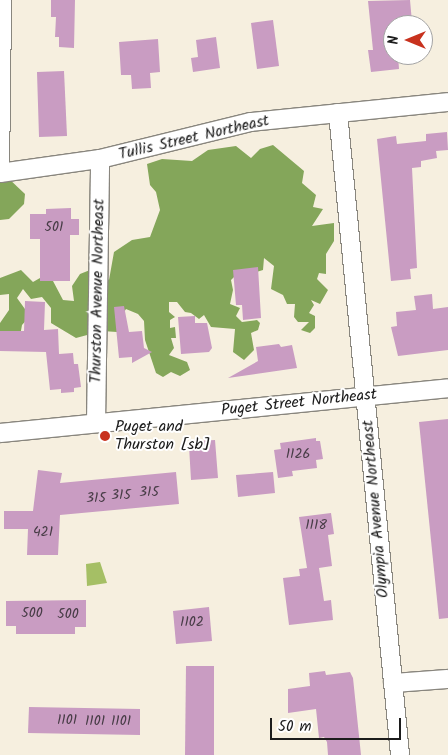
<!DOCTYPE html>
<style>
body{margin:0}
#map{position:relative;width:448px;height:755px;overflow:hidden;background:#f6efdf;font-family:Kalam,sans-serif}
div>[style]{position:absolute}
.green>*{inset:0;background:#a5bf65}
.forest>*{inset:0;background:#84a65a}
.building>*{inset:0;background:#c99cc2}
.roads{filter:drop-shadow(1px 0 #89867e) drop-shadow(-1px 0 #89867e) drop-shadow(0 1px #89867e) drop-shadow(0 -1px #89867e)}
.minor>*{height:18px;margin:-9px;padding:0 9px;transform-origin:9px;border-radius:9px;background:#fff}
.dots>*{width:14px;height:14px;translate:-50% -50%;box-sizing:border-box;border:2px solid #fff;border-radius:50%}
span{translate:-50% -50%;white-space:nowrap;text-align:center;line-height:1.15;-webkit-text-stroke:4px #fff;paint-order:stroke}
.number-label{font-size:14px;color:#473c46}
.number-label span{-webkit-text-stroke-width:0}
.street-label{font-size:16px;color:#1c1c1c}
.poi-label{font-size:16px;color:#1c1c1c}
.left{translate:0 -50%;text-align:left}
.north{position:absolute;left:383px;top:15px;width:50px;height:50px;box-sizing:border-box;background:#fff;border:1px solid #a4a4a4;border-radius:50%;rotate:270deg;font-size:14px;font-weight:700;line-height:20px;text-align:center;color:#1c1c1c}
.north::after{content:'';display:block;margin:auto;width:18px;height:22px;background:#c8321e;clip-path:polygon(50% 0,100% 100%,50% 72%,0 100%)}
.scale{position:absolute;left:270px;top:718px;width:131px;height:22px;box-sizing:border-box;border:2px solid #1c1c1c;border-top:0;padding-left:6px;font-size:15px;line-height:18px;white-space:nowrap;color:#1c1c1c;-webkit-text-stroke:4px #fff;paint-order:stroke}
</style>
<div id="map">
<div class="green">
<div style="clip-path:polygon(100px 562px,107px 583px,87px 586px,86px 564px)"></div>
</div>
<div class="forest">
<div style="clip-path:polygon(273px 145px,304px 171px,302px 183px,316px 195px,313px 207px,323px 209px,312px 226px,334px 223px,334px 241px,326px 254px,326px 274px,319px 273px,317px 279px,328px 290px,320px 304px,311px 300px,314px 305px,309px 313px,315px 316px,315px 328px,310px 333px,301px 330px,309px 322px,298px 322px,294px 317px,295px 304px,287px 304px,283px 295px,271px 289px,274px 266px,264px 258px,263px 270px,250px 274px,240px 271px,231px 280px,233px 290px,230px 304px,240px 308px,236px 316px,242px 322px,257px 320px,260px 323px,258px 330px,251px 333px,254px 350px,244px 360px,233px 352px,235px 329px,211px 327px,204px 315px,199px 319px,191px 313px,185px 312px,177px 302px,169px 302px,169px 312px,175px 317px,170px 320px,170px 328px,175px 327px,176px 338px,171px 338px,174px 348px,169px 355px,187px 362px,190px 370px,180px 376px,171px 372px,163px 377px,156px 373px,145px 340px,144px 321px,138px 314px,126px 309px,119px 320px,117px 332px,102px 331px,76px 338px,51px 323px,51px 308px,42px 297px,31px 299px,23px 289px,17px 298px,30px 316px,22px 325px,19px 342px,0 341px,0 323px,9px 310px,9px 294px,0 295px,0 278px,21px 270px,33px 282px,40px 278px,53px 281px,63px 300px,74px 301px,72px 286px,80px 274px,95px 268px,109px 280px,114px 252px,132px 240px,150px 237px,160px 210px,156px 192px,150px 185px,147px 164px,162px 159px,192px 161px,208px 150px,236px 146px,251px 158px,260px 149px)"></div>
<div style="clip-path:polygon(0 177px,7px 177px,25px 194px,24px 204px,9px 219px,0 220px)"></div>
</div>
<div class="building">
<div style="clip-path:polygon(51px 0,75px 0,74px 48px,59px 47px,59px 37px,55px 37px,56px 17px,51px 17px)"></div>
<div style="clip-path:polygon(410px 0,412px 22px,393px 24px,393px 55px,398px 55px,399px 69px,371px 72px,368px 50px,373px 50px,368px 1px)"></div>
<div style="clip-path:polygon(273px 20px,279px 66px,257px 69px,251px 23px)"></div>
<div style="clip-path:polygon(216px 37px,220px 68px,193px 72px,191px 58px,198px 57px,196px 40px)"></div>
<div style="clip-path:polygon(158px 39px,160px 72px,150px 73px,151px 88px,132px 89px,131px 75px,121px 75px,119px 42px)"></div>
<div style="clip-path:polygon(64px 71px,67px 136px,39px 137px,37px 72px)"></div>
<div style="clip-path:polygon(447px 132px,448px 150px,436px 151px,437px 158px,421px 161px,421px 167px,412px 168px,417px 268px,410px 269px,411px 279px,391px 281px,377px 139px,396px 136px,397px 144px,426px 141px,426px 134px)"></div>
<div style="clip-path:polygon(71px 208px,71px 219px,79px 219px,79px 235px,70px 235px,70px 281px,40px 281px,40px 239px,30px 239px,30px 214px,46px 214px,46px 209px)"></div>
<div style="clip-path:polygon(258px 267px,261px 318px,243px 320px,242px 305px,236px 305px,233px 270px)"></div>
<div style="clip-path:polygon(432px 294px,433px 309px,448px 307px,448px 350px,398px 356px,391px 327px,397px 326px,396px 312px,416px 310px,414px 296px)"></div>
<div style="clip-path:polygon(25px 301px,45px 302px,44px 330px,58px 329px,59px 354px,73px 353px,74px 364px,78px 364px,81px 387px,74px 388px,74px 392px,61px 393px,61px 389px,50px 390px,46px 352px,0 351px,0 331px,24px 331px)"></div>
<div style="clip-path:polygon(124px 306px,129px 332px,142px 331px,144px 348px,152px 352px,132px 363px,132px 357px,119px 358px,114px 307px)"></div>
<div style="clip-path:polygon(195px 316px,195px 323px,207px 323px,212px 348px,209px 352px,181px 354px,178px 317px)"></div>
<div style="clip-path:polygon(279px 344px,281px 347px,292px 345px,297px 368px,228px 378px,258px 361px,256px 347px)"></div>
<div style="clip-path:polygon(448px 419px,448px 618px,439px 619px,419px 422px)"></div>
<div style="clip-path:polygon(316px 438px,316px 441px,320px 441px,323px 459px,316px 460px,317px 468px,292px 471px,293px 476px,278px 478px,274px 450px,281px 449px,280px 443px)"></div>
<div style="clip-path:polygon(215px 440px,218px 478px,191px 480px,189px 446px,198px 446px,198px 441px)"></div>
<div style="clip-path:polygon(38px 470px,62px 473px,60px 483px,176px 472px,179px 504px,60px 515px,58px 555px,27px 555px,28px 529px,4px 529px,4px 511px,33px 511px)"></div>
<div style="clip-path:polygon(273px 472px,275px 493px,238px 497px,236px 475px)"></div>
<div style="clip-path:polygon(331px 513px,334px 534px,328px 535px,332px 566px,319px 568px,324px 601px,331px 600px,333px 620px,289px 625px,283px 578px,300px 576px,299px 569px,307px 568px,299px 517px)"></div>
<div style="clip-path:polygon(86px 600px,86px 627px,75px 627px,75px 634px,16px 634px,16px 626px,6px 626px,6px 601px)"></div>
<div style="clip-path:polygon(209px 607px,212px 641px,176px 644px,173px 611px)"></div>
<div style="clip-path:polygon(186px 666px,214px 666px,214px 755px,185px 755px)"></div>
<div style="clip-path:polygon(325px 671px,326px 675px,350px 672px,353px 678px,361px 755px,328px 755px,327px 742px,324px 737px,319px 738px,316px 709px,288px 713px,288px 689px,310px 686px,309px 673px)"></div>
<div style="clip-path:polygon(29px 707px,140px 709px,140px 735px,28px 733px)"></div>
</div>
<div class="roads">
<div class="minor">
<div style="left:338px;top:113px;width:645px;rotate:84.48deg"></div>
<div style="left:0;top:173px;width:101px;rotate:-8deg"></div>
<div style="left:100px;top:159px;width:155px;rotate:-13.8deg"></div>
<div style="left:251px;top:122px;width:198px;rotate:-5.8deg"></div>
<div style="left:0;top:173px;width:173px;rotate:-89.3deg"></div>
<div style="left:96px;top:423px;width:264px;rotate:-89.1deg"></div>
<div style="left:0;top:433px;width:450px;rotate:-5.7deg"></div>
<div style="left:393px;top:683px;width:55px;rotate:-4.2deg"></div>
</div>
</div>
<div class="dots">
<div style="left:105px;top:436px;background:#c8321e"></div>
</div>
<div class="number-label">
<span style="left:54px;top:227px">501</span>
<span style="left:298px;top:454px">1126</span>
<span style="left:149px;top:492px">315</span>
<span style="left:121px;top:495px">315</span>
<span style="left:96px;top:498px">315</span>
<span style="left:316px;top:525px">1118</span>
<span style="left:43px;top:532px">421</span>
<span style="left:32px;top:613px">500</span>
<span style="left:68px;top:614px">500</span>
<span style="left:192px;top:622px">1102</span>
<span style="left:67px;top:720px">1101</span>
<span style="left:95px;top:721px">1101</span>
<span style="left:121px;top:721px">1101</span>
</div>
<div class="street-label">
<span style="left:194px;top:138px;rotate:-13deg">Tullis Street Northeast</span>
<span style="left:98px;top:291px;rotate:-89deg">Thurston Avenue Northeast</span>
<span style="left:299px;top:403px;rotate:-6deg">Puget Street Northeast</span>
<span style="left:376px;top:509px;rotate:-95deg">Olympia Avenue Northeast</span>
</div>
<div class="poi-label">
<span class="left" style="left:115px;top:436px">Puget and<br>Thurston [sb]</span>
</div>
<div class="north">N</div>
<div class="scale">50 m</div>
</div>
